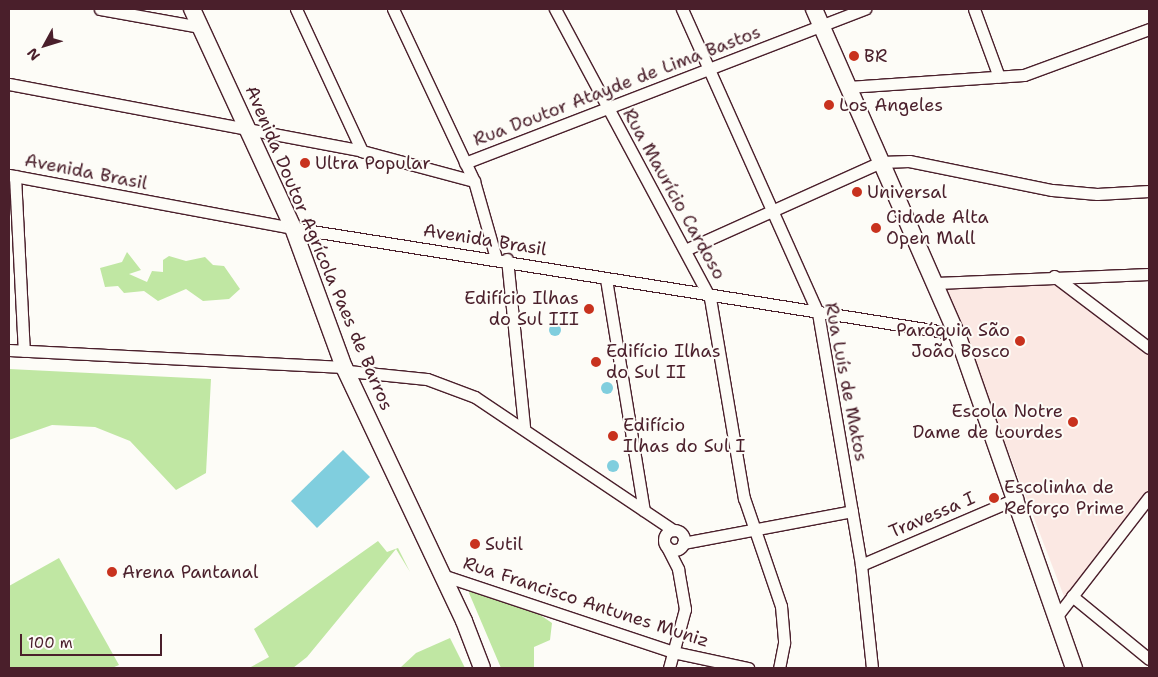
<!DOCTYPE html>
<meta charset="utf-8">
<style>
body{margin:0}
#map{position:relative;width:1158px;height:677px;overflow:hidden;background:#fdfcf7;font-family:"Shantell Sans",sans-serif}
div>[style]{position:absolute}
.built>*{inset:0;background:#fbe8e3}
.green>*{inset:0;background:#c0e7a3}
.water>*{inset:0;background:#80cede}
.round{border-radius:50%}
.roads{filter:drop-shadow(1px 0 #4a1f2b) drop-shadow(-1px 0 #4a1f2b) drop-shadow(0 1px #4a1f2b) drop-shadow(0 -1px #4a1f2b)}
.street>*{height:11px;margin:-5.5px;padding:0 5.5px;transform-origin:5.5px;border-radius:5.5px;background:#fdfcf7}
.street>.ring{margin:-5.5px;padding:0;box-sizing:content-box;background:none;border:11px solid #fdfcf7;border-radius:50%}
.secondary>*{height:16px;margin:-8px;padding:0 8px;transform-origin:8px;border-radius:8px;background:#fdfcf7}
.dots>*{width:14px;height:14px;translate:-50% -50%;box-sizing:border-box;border:2px solid #fdfcf7;border-radius:50%}
span{translate:-50% -50%;white-space:nowrap;text-align:center;line-height:1.15;-webkit-text-stroke:4px #fdfcf7;paint-order:stroke}
.poi-label{font-size:18px;color:#4a1f2b}
.left{translate:0 -50%;text-align:left}
.right{translate:-100% -50%;text-align:right}
.street-label{font-size:18px;color:#4a1f2b}
.frame{position:absolute;inset:0;border:10px solid #4a1f2b;pointer-events:none}
.north{position:absolute;left:20px;top:20px;width:50px;height:50px;-webkit-text-stroke:4px #fdfcf7;paint-order:stroke;rotate:231deg;font-size:14px;font-weight:700;line-height:20px;text-align:center;color:#4a1f2b}
.north::after{content:'';display:block;margin:auto;width:18px;height:22px;background:#4a1f2b;clip-path:polygon(50% 0,100% 100%,50% 72%,0 100%)}
.scale{position:absolute;left:20px;top:634px;width:142px;height:22px;box-sizing:border-box;border:2px solid #4a1f2b;border-top:0;padding-left:6px;font-size:15px;line-height:18px;white-space:nowrap;color:#4a1f2b;-webkit-text-stroke:4px #fdfcf7;paint-order:stroke}
</style>
<div id="map">
<div class="built">
<div style="clip-path:polygon(1056px 282px,1149px 354px,1149px 489px,1065px 599px,946px 289px)"></div>
</div>
<div class="green">
<div style="clip-path:polygon(127px 252px,141px 270px,129px 274px,147px 282px,152px 271px,163px 272px,163px 260px,169px 256px,186px 261px,205px 257px,213px 265px,224px 266px,240px 289px,229px 299px,203px 301px,186px 289px,158px 301px,144px 291px,124px 293px,118px 286px,105px 287px,100px 268px,122px 262px)"></div>
<div style="clip-path:polygon(9px 369px,211px 379px,206px 473px,176px 490px,130px 441px,95px 427px,52px 425px,9px 440px)"></div>
<div style="clip-path:polygon(378px 541px,387px 552px,398px 548px,410px 572px,396px 549px,307px 657px,293px 668px,249px 668px,269px 657px,254px 629px)"></div>
<div style="clip-path:polygon(59px 558px,119px 665px,112px 668px,9px 668px,9px 586px)"></div>
<div style="clip-path:polygon(472px 588px,530px 608px,552px 623px,550px 640px,534px 647px,534px 668px,501px 668px,469px 593px)"></div>
<div style="clip-path:polygon(450px 638px,465px 668px,400px 668px,416px 653px)"></div>
</div>
<div class="water">
<div class="round" style="left:549px;top:324px;width:12px;height:12px"></div>
<div class="round" style="left:601px;top:382px;width:12px;height:12px"></div>
<div style="clip-path:polygon(343px 450px,370px 477px,317px 528px,291px 501px)"></div>
<div class="round" style="left:607px;top:460px;width:12px;height:12px"></div>
</div>
<div class="roads">
<div class="street">
<div style="left:100px;top:9px;width:102px;rotate:10.2deg"></div>
<div style="left:296px;top:9px;width:157px;rotate:65.1deg"></div>
<div style="left:393px;top:9px;width:190px;rotate:64.8deg"></div>
<div style="left:474px;top:181px;width:80px;rotate:74.1deg"></div>
<div style="left:555px;top:9px;width:328px;rotate:61.8deg"></div>
<div style="left:710px;top:298px;width:203px;rotate:80.4deg"></div>
<div style="left:744px;top:498px;width:114px;rotate:71.1deg"></div>
<div style="left:781px;top:606px;width:37px;rotate:85deg"></div>
<div style="left:784px;top:643px;width:25px;rotate:101deg"></div>
<div style="left:682px;top:9px;width:333px;rotate:65.9deg"></div>
<div style="left:818px;top:313px;width:256px;rotate:80.3deg"></div>
<div style="left:861px;top:565px;width:104px;rotate:83.9deg"></div>
<div style="left:974px;top:9px;width:72px;rotate:69.8deg"></div>
<div style="left:9px;top:84px;width:359px;rotate:10.7deg"></div>
<div style="left:362px;top:151px;width:116px;rotate:15deg"></div>
<div style="left:848px;top:87px;width:176px;rotate:-3.9deg"></div>
<div style="left:1024px;top:75px;width:133px;rotate:-20.2deg"></div>
<div style="left:465px;top:163px;width:429px;rotate:-21.1deg"></div>
<div style="left:9px;top:175px;width:289px;rotate:10.6deg"></div>
<div style="left:293px;top:228px;width:672px;rotate:9.07deg"></div>
<div style="left:15px;top:176px;width:175px;rotate:87.1deg"></div>
<div style="left:685px;top:250px;width:215px;rotate:-24.2deg"></div>
<div style="left:881px;top:162px;width:28px;rotate:-2deg"></div>
<div style="left:909px;top:161px;width:146px;rotate:11.5deg"></div>
<div style="left:1052px;top:190px;width:45px;rotate:5.1deg"></div>
<div style="left:1097px;top:194px;width:52px;rotate:-3.3deg"></div>
<div style="left:507px;top:259px;width:169px;rotate:84.2deg"></div>
<div style="left:1054px;top:276px;width:119px;rotate:37.2deg"></div>
<div style="left:606px;top:279px;width:234px;rotate:80.7deg"></div>
<div style="left:936px;top:283px;width:213px;rotate:-2.4deg"></div>
<div style="left:9px;top:350px;width:335px;rotate:2.9deg"></div>
<div style="left:348px;top:371px;width:79px;rotate:5.8deg"></div>
<div style="left:427px;top:379px;width:51px;rotate:20.6deg"></div>
<div style="left:475px;top:397px;width:239px;rotate:33.9deg"></div>
<div class="ring" style="left:664px;top:530px;width:9px;height:9px"></div>
<div style="left:683px;top:543px;width:172px;rotate:-10.7deg"></div>
<div style="left:667px;top:547px;width:25px;rotate:63deg"></div>
<div style="left:678px;top:569px;width:41px;rotate:80.1deg"></div>
<div style="left:685px;top:609px;width:61px;rotate:105.2deg"></div>
<div style="left:861px;top:565px;width:170px;rotate:-23.2deg"></div>
<div style="left:442px;top:575px;width:243px;rotate:18.4deg"></div>
<div style="left:673px;top:652px;width:77px;rotate:12deg"></div>
<div style="left:1072px;top:596px;width:99px;rotate:39.3deg"></div>
<div style="left:1057px;top:616px;width:150px;rotate:-52.3deg"></div>
</div>
<div class="secondary">
<div style="left:192px;top:9px;width:241px;rotate:65.2deg"></div>
<div style="left:293px;top:228px;width:148px;rotate:69.9deg"></div>
<div style="left:344px;top:367px;width:281px;rotate:64.7deg"></div>
<div style="left:464px;top:621px;width:50px;rotate:69deg"></div>
<div style="left:814px;top:9px;width:355px;rotate:66.3deg"></div>
<div style="left:957px;top:334px;width:354px;rotate:70.7deg"></div>
</div>
</div>
<div class="dots">
<div style="left:854px;top:56px;background:#c8321e"></div>
<div style="left:829px;top:105px;background:#c8321e"></div>
<div style="left:305px;top:163px;background:#c8321e"></div>
<div style="left:857px;top:192px;background:#c8321e"></div>
<div style="left:876px;top:228px;background:#c8321e"></div>
<div style="left:589px;top:309px;background:#c8321e"></div>
<div style="left:1020px;top:341px;background:#c8321e"></div>
<div style="left:596px;top:362px;background:#c8321e"></div>
<div style="left:1073px;top:422px;background:#c8321e"></div>
<div style="left:613px;top:436px;background:#c8321e"></div>
<div style="left:994px;top:498px;background:#c8321e"></div>
<div style="left:475px;top:544px;background:#c8321e"></div>
<div style="left:112px;top:572px;background:#c8321e"></div>
</div>
<div class="poi-label">
<span class="left" style="left:864px;top:56px">BR</span>
<span class="left" style="left:839px;top:105px">Los Angeles</span>
<span class="left" style="left:315px;top:163px">Ultra Popular</span>
<span class="left" style="left:867px;top:192px">Universal</span>
<span class="left" style="left:886px;top:228px">Cidade Alta<br>Open Mall</span>
<span class="right" style="left:579px;top:309px">Edifício Ilhas<br>do Sul III</span>
<span class="right" style="left:1010px;top:341px">Paróquia São<br>João Bosco</span>
<span class="left" style="left:606px;top:362px">Edifício Ilhas<br>do Sul II</span>
<span class="right" style="left:1063px;top:422px">Escola Notre<br>Dame de Lourdes</span>
<span class="left" style="left:623px;top:436px">Edifício<br>Ilhas do Sul I</span>
<span class="left" style="left:1004px;top:498px">Escolinha de<br>Reforço Prime</span>
<span class="left" style="left:485px;top:544px">Sutil</span>
<span class="left" style="left:122px;top:572px">Arena Pantanal</span>
</div>
<div class="street-label">
<span style="left:617px;top:86px;rotate:-21deg">Rua Doutor Atayde de Lima Bastos</span>
<span style="left:86px;top:172px;rotate:11deg">Avenida Brasil</span>
<span style="left:674px;top:194px;rotate:61deg">Rua Maurício Cardoso</span>
<span style="left:485px;top:240px;rotate:9deg">Avenida Brasil</span>
<span style="left:319px;top:248px;rotate:67deg">Avenida Doutor Agrícola Paes de Barros</span>
<span style="left:846px;top:382px;rotate:79deg">Rua Luís de Matos</span>
<span style="left:932px;top:515px;rotate:-23deg">Travessa I</span>
<span style="left:586px;top:602px;rotate:18deg">Rua Francisco Antunes Muniz</span>
</div>
<div class="frame"></div>
<div class="north">N</div>
<div class="scale">100 m</div>
</div>
